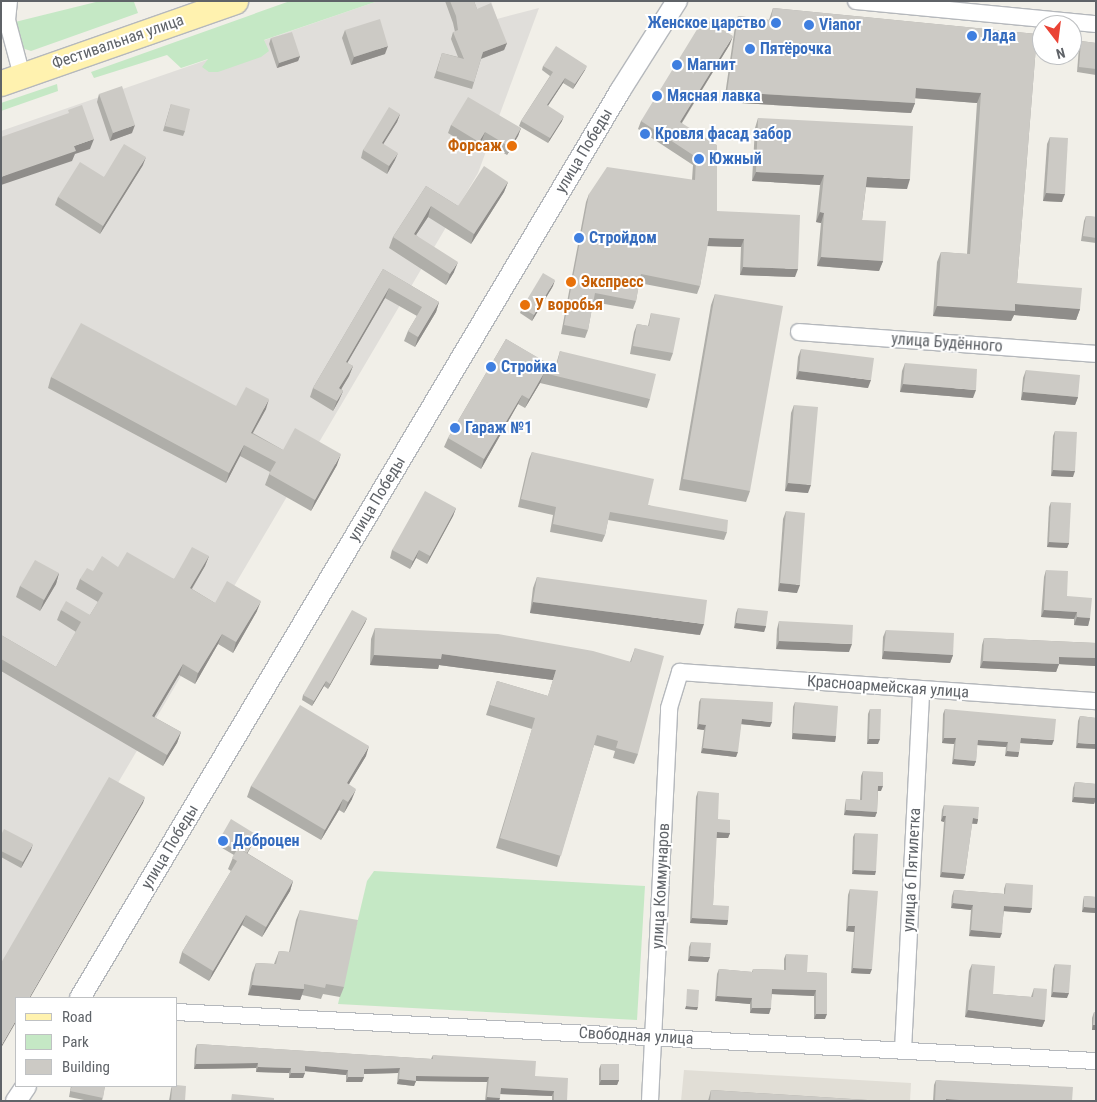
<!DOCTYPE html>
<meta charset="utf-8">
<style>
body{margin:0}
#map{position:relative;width:1097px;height:1102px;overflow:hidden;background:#f1efe8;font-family:"Roboto Condensed",sans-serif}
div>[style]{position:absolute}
.industrial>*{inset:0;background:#e0deda}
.education>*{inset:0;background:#e1ded6}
.green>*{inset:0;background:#c5e8c5}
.roads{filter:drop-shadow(1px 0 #b5b8bc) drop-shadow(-1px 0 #b5b8bc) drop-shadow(0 1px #b5b8bc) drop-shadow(0 -1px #b5b8bc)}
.minor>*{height:16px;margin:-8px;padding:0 8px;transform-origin:8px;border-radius:8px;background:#fff}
.tertiary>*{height:20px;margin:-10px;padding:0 10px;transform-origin:10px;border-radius:10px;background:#fff}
.primary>*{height:25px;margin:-12.5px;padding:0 12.5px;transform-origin:12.5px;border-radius:12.5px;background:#fff2af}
.wall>*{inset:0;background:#afaea9}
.shaded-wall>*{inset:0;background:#8f8d8a}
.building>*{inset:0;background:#cccac5}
.dots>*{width:14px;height:14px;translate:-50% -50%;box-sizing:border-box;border:2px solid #fff;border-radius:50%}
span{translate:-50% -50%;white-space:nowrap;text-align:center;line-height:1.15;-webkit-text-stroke:4px #fff;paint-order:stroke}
.shop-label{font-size:16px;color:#366cbe;font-weight:700}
.right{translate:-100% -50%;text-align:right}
.left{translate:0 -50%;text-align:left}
.street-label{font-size:16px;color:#5f6368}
.food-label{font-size:16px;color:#c56008;font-weight:700}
.frame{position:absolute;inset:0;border:2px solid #5f6368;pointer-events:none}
.legend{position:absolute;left:15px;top:997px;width:162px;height:90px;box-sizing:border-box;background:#fff;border:1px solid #bfc1c3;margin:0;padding:6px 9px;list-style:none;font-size:15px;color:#5f6368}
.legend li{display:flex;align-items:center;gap:10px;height:25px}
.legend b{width:25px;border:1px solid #bfc1c3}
.north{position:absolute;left:1032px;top:15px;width:50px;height:50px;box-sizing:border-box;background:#fff;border:1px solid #bfc1c3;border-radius:50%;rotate:165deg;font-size:14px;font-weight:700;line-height:20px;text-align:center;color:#5f6368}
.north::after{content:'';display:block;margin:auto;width:18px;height:22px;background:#ea4335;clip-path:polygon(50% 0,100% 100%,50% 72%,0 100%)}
</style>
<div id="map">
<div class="industrial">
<div style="clip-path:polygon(378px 1px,491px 1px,497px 19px,539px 8px,478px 173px,1px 981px,1px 131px)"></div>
</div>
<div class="education">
<div style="clip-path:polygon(684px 1070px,911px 1083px,910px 1101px,681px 1101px)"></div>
</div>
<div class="green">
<div style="clip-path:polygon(100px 1px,134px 2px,138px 13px,31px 51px,22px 48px,15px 22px)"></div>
<div style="clip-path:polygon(290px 1px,378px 1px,264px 40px,269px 51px,261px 57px,218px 72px,209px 72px,202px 67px,208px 59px,181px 68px,167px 55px,94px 78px,91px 72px)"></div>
<div style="clip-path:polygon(57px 84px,58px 91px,1px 111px,1px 103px)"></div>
<div style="clip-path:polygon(374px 871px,645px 886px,637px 1020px,338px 1004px,367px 881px)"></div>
</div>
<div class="roads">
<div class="minor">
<div style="left:9px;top:1px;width:19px;rotate:96deg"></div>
<div style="left:7px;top:20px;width:58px;rotate:75deg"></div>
<div style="left:856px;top:1px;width:241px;rotate:5.5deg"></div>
<div style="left:799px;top:332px;width:298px;rotate:4.2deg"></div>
<div style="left:176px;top:1012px;width:921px;rotate:3.05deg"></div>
<div style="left:903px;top:1050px;width:360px;rotate:-87.1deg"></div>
<div style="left:650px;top:1101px;width:393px;rotate:-87.2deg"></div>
<div style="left:669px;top:708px;width:38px;rotate:-73deg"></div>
<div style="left:680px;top:672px;width:417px;rotate:4deg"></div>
</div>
<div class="tertiary">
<div style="left:80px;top:998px;width:1056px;rotate:-59.23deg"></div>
<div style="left:620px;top:91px;width:107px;rotate:-57.7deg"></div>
<div style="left:16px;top:1101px;width:18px;rotate:-56deg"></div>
</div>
<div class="primary">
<div style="left:1px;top:83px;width:248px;rotate:-19.3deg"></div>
</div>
</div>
<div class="wall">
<div style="clip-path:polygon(445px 1px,474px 1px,477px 9px,507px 43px,504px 50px,481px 59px,472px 89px,434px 78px,442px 53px,458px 57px,451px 39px,453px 32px,455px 32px,453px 23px)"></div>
<div style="clip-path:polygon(773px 8px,1037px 34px,1017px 283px,1080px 309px,1076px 320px,1014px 315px,1011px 321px,933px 316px,937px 262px,941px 252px,967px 254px,977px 103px,915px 98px,915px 103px,911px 113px,724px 102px,735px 26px,738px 16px,769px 20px)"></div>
<div style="clip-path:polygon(345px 30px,385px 54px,351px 65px,342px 38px)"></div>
<div style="clip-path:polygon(271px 38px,300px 56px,298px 61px,277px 68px,269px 44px)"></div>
<div style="clip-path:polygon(1081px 41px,1096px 43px,1096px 75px,1077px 72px,1079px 47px)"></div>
<div style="clip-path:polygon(730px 44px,682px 123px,717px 211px,795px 277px,740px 275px,741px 247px,707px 246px,700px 286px,697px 294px,639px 283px,636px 301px,633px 309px,593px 302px,588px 330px,585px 338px,561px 334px,586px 202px,589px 194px,692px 180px,693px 165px,638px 129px,641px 121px)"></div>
<div style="clip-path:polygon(543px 66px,585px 70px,573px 89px,563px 83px,548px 106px,562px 121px,548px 143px,519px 126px,521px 121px,550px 76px,542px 70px)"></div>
<div style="clip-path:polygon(99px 94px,132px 133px,110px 141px,97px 102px)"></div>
<div style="clip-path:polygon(171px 104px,185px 131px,183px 136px,163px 131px)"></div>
<div style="clip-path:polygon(400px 114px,397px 122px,383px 144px,395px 160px,387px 174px,361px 158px,363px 150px)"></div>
<div style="clip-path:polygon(758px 118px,907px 189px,866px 187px,862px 220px,883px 261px,879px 271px,817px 266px,821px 223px,816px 222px,820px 185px,752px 181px,755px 128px)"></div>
<div style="clip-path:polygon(451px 125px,521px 128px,518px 136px,507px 155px,482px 140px,476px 150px,448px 133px)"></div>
<div style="clip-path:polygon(1050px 137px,1062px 202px,1043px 201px,1047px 144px)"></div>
<div style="clip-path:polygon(143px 165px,100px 234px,55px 205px,58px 197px,104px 177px)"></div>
<div style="clip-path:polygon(508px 182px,504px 192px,471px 244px,428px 217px,416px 235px,454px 272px,446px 285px,389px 248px,393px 237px,426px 186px,458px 206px)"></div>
<div style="clip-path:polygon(1086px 216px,1096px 217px,1096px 243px,1081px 241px,1084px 221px)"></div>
<div style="clip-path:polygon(383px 269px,439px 302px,436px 312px,415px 347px,404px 341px,408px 331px,417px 316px,385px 298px,347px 363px,353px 366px,349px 376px,341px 389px,343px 391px,339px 400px,333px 411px,310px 397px,313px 388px)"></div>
<div style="clip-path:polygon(553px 286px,532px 321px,520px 313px,522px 308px)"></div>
<div style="clip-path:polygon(715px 294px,750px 491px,746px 502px,679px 490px,711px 305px)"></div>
<div style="clip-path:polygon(651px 313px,673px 353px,670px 361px,630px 354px,634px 332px,637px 324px,648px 326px)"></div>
<div style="clip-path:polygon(506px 339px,555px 368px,560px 351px,650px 399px,647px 408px,540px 383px,525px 408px,518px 404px,481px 469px,444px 447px,448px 438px)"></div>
<div style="clip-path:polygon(801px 349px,868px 388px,796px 379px,798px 357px)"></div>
<div style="clip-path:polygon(905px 363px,973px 398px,900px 392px,902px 371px)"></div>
<div style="clip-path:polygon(1026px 370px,1078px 397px,1075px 405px,1021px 400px,1023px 378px)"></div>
<div style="clip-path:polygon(51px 377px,236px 406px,266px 409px,253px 433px,283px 450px,337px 465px,311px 511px,265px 485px,270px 472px,240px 456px,226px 483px,48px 388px)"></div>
<div style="clip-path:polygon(794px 405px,808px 493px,785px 491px,791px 413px)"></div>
<div style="clip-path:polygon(1055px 431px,1073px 477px,1051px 476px,1053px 436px)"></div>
<div style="clip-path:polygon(532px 452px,648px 505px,727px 532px,724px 540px,608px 520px,605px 535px,602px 542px,550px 532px,553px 515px,518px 507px,529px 459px)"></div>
<div style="clip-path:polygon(1051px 502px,1069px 543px,1067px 548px,1047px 547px,1049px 507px)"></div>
<div style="clip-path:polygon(456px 508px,453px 516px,427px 564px,416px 558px,410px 569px,390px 558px,392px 550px)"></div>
<div style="clip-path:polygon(786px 511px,797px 593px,778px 591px,783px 519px)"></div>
<div style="clip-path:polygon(209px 556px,205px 566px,192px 589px,215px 603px,257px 611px,233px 653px,218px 644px,195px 684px,179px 675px,154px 717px,181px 732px,177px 743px,163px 766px,1px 671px,1px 635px,56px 667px,76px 632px,57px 620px,61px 610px,90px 615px,98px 602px,76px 589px,80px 579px,93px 571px,118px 567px,174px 579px)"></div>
<div style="clip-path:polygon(1046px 570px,1067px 596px,1090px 618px,1088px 626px,1074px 625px,1074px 619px,1041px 617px,1044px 577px)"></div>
<div style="clip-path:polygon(59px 573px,56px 584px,40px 611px,16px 597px,20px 586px)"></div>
<div style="clip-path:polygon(537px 577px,700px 635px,530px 613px,533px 588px)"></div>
<div style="clip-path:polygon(738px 608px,766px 626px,764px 632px,734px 628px,736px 613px)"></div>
<div style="clip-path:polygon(367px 618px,365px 623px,328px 689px,324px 686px,312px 706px,302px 700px,303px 695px)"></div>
<div style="clip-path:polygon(779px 621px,849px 652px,776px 649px,777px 629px)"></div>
<div style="clip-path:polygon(375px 628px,630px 662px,635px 648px,638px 754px,634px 764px,613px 758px,615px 751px,594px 745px,557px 867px,496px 848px,532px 729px,486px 715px,497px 681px,548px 696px,553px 680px,439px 665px,438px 669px,370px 665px,371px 639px)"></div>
<div style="clip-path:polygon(886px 630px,953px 655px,950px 663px,882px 659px,883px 637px)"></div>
<div style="clip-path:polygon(984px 638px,1096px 643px,1096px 666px,1059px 664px,1056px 672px,980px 668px,982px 645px)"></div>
<div style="clip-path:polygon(701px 698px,770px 727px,741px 724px,736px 757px,701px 753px,704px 730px,697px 729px,699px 702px)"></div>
<div style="clip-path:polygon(795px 702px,836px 736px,835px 742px,792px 739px,793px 707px)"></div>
<div style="clip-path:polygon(870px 709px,878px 744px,867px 744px,868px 714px)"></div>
<div style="clip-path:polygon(945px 709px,1052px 745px,1020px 743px,1019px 752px,1018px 757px,1005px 756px,1006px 747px,977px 745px,976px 761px,974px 766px,952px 764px,954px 744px,942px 743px,943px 714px)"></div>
<div style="clip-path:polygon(1080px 716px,1096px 718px,1076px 748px,1078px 721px)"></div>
<div style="clip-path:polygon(366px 756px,349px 784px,352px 799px,344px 813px,339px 810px,321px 840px,247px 797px,251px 786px)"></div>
<div style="clip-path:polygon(863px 771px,881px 791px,878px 791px,877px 812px,875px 817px,844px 815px,845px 805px,846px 799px,860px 800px,861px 776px)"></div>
<div style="clip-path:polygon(1075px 782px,1096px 784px,1096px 799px,1094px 804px,1072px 802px,1073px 788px)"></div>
<div style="clip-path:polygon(698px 791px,718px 819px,730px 833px,728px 838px,716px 838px,713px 905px,728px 920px,727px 925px,690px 923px,696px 797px)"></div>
<div style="clip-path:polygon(944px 805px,978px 819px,977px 824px,972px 824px,965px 874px,963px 879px,940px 877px,944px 822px,941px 821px,942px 810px)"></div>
<div style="clip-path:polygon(855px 833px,875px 875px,852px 874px,853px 837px)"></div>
<div style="clip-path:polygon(1px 835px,31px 850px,21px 868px,1px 857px)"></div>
<div style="clip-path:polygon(257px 835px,255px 840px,247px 853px,293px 881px,290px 891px,262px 937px,242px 925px,209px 981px,179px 963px,182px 952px,231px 871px,228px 869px,234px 855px,217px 845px,219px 840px)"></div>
<div style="clip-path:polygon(1006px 883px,1032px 908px,1030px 913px,1004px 911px,1000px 938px,969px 936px,971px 910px,951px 908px,952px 896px,954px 890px,1004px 894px,1004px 889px)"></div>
<div style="clip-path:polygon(850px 889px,870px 974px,851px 973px,854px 932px,846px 931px,848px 895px)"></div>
<div style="clip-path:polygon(1084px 896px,1096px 897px,1096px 913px,1082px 912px,1083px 901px)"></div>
<div style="clip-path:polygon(300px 910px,344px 987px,340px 997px,323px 994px,321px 999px,302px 995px,300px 1000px,248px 995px,252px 973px,256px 963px,274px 964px,279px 951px,289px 952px,296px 920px)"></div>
<div style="clip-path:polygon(691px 942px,708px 962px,688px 961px,689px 947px)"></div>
<div style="clip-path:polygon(786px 954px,807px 972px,827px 973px,825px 1019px,814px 1019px,814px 996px,772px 994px,769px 1014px,750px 1013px,750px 1004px,715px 1001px,717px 974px,719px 969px,752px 972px,753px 969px,784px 970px,784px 959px)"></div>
<div style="clip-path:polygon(972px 964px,993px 994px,1031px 997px,1034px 988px,1045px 1020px,1042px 1027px,965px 1017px,969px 971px)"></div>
<div style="clip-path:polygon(1055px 964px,1067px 998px,1051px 997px,1053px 969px)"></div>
<div style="clip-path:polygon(1094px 1012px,1096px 1030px,1092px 1030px,1092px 1018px)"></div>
<div style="clip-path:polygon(197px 1044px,431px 1059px,433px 1055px,535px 1076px,567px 1101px,552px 1101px,552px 1096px,500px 1094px,499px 1101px,485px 1101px,487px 1082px,416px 1081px,414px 1086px,397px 1084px,398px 1073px,364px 1074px,364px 1077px,362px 1082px,346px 1082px,346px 1075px,305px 1071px,303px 1078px,289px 1078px,289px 1073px,256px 1072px,256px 1068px,194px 1069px,195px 1049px)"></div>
<div style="clip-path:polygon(601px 1064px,619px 1080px,617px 1085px,599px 1085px,599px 1069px)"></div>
<div style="clip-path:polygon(936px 1080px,1072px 1101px,933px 1101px,934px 1085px)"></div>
<div style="clip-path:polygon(71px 1086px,105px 1086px,102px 1101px,89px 1101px,69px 1097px)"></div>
<div style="clip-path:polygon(172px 1086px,176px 1086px,185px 1101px,169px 1101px,171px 1089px)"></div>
<div style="clip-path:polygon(711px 1090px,883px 1101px,708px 1101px)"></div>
</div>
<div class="shaded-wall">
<div style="clip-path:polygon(733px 36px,730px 44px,677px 130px,680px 122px)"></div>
<div style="clip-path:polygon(507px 43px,504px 50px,480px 59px,483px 52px)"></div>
<div style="clip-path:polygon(388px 46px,385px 54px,351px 65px,354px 57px)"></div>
<div style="clip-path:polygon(300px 56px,298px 61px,277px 68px,279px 63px)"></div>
<div style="clip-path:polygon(587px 66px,585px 70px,573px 89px,575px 84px)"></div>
<div style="clip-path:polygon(565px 78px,563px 83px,545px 110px,547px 105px)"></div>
<div style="clip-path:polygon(916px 88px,981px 93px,977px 103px,912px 98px)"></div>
<div style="clip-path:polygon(727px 92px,915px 103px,911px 113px,724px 102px)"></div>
<div style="clip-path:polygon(400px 114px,397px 122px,379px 151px,382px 143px)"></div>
<div style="clip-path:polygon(564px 116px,562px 121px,548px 143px,550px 138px)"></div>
<div style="clip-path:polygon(135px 125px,132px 133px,110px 141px,113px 133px)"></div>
<div style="clip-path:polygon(521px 128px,518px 136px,507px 155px,510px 147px)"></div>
<div style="clip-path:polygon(485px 132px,482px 140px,476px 150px,479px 142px)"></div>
<div style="clip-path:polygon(94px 139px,90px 149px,75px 154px,72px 161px,1px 185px,1px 177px,74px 146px)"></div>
<div style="clip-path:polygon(398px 153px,395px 160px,387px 174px,389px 166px)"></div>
<div style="clip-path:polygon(146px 157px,143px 165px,100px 234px,103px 226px)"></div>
<div style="clip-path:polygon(756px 172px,824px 175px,820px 185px,752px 181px)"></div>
<div style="clip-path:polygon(867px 177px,910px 179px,907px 189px,863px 187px)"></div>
<div style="clip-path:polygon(508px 182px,504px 192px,471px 244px,474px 234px)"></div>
<div style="clip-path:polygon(1046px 193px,1065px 194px,1062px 202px,1043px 201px)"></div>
<div style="clip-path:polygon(431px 206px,428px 217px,410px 244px,414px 234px)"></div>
<div style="clip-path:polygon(820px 212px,824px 213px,821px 223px,816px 222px)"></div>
<div style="clip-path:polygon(709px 238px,744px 239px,741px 247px,706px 246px)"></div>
<div style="clip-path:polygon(821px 257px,883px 261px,879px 271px,817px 266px)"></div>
<div style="clip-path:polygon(458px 262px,454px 272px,446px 285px,450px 274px)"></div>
<div style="clip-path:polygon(743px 267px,798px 269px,795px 277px,740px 275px)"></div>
<div style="clip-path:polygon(555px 280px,553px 286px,532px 321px,534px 315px)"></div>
<div style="clip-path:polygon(389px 288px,385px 298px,342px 372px,346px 362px)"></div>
<div style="clip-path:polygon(439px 302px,436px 312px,415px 347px,418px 337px)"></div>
<div style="clip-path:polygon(1015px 304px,1080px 309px,1076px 320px,1014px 315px,1011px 321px,933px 316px,937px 306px)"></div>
<div style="clip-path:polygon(353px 366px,349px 376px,336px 398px,339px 388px)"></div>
<div style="clip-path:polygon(799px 371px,871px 380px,868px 388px,796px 379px)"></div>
<div style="clip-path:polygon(544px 373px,540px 383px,525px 408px,529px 399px)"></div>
<div style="clip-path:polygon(903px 384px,976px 390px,973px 398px,900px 392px)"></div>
<div style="clip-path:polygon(343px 391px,339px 400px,333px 411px,337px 401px)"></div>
<div style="clip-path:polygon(1023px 392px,1078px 397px,1075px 405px,1021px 400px)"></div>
<div style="clip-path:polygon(522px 395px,518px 404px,481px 469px,484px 459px)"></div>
<div style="clip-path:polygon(269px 399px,266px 409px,247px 443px,251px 433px)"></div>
<div style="clip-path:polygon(244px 445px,240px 456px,226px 483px,229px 473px)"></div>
<div style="clip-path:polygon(341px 454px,337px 465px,311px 511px,315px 500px)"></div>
<div style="clip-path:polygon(1053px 470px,1075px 471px,1073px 477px,1051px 476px)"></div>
<div style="clip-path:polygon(788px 483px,811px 485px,808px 493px,785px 491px)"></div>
<div style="clip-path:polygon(456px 508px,453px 516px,427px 564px,430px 556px)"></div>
<div style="clip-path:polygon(1049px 542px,1069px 543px,1067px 548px,1047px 547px)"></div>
<div style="clip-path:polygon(419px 550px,416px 558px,410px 569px,413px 561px)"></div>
<div style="clip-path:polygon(209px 556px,205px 566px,186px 598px,190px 588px)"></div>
<div style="clip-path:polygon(59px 573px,56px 584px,40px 611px,44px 600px)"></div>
<div style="clip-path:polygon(780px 583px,800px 585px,797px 593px,778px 591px)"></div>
<div style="clip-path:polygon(261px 601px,257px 611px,233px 653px,236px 642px)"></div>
<div style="clip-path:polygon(533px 602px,704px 624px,700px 635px,530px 613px)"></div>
<div style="clip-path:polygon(1044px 610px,1077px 612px,1074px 619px,1041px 617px)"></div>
<div style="clip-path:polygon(1077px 617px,1090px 618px,1088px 626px,1074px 625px)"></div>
<div style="clip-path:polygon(367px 618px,365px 623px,328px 689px,330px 684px)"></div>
<div style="clip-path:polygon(736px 623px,766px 626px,764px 632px,734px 628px)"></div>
<div style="clip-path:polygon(222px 634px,218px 644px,195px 684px,198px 673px)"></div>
<div style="clip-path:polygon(779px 641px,852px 644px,849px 652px,776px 649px)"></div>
<div style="clip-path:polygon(884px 651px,953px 655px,950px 663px,882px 659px)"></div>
<div style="clip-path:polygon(442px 654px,556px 670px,553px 680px,439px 665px,438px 669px,370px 665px,374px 655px)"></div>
<div style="clip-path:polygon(1059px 657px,1096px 658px,1096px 666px,1057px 664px)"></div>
<div style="clip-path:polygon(983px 661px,1059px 664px,1056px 672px,980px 668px)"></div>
<div style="clip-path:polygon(183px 664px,179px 675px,149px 726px,152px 716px)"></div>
<div style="clip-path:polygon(326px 681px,324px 686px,312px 706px,314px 701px)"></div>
<div style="clip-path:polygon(742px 719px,772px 722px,770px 727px,740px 724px)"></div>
<div style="clip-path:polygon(699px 724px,706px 725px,704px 730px,697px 729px)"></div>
<div style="clip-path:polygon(181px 732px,177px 743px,163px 766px,167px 755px)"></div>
<div style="clip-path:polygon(793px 733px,836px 736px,835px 742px,792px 739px)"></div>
<div style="clip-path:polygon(944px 738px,956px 738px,954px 744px,942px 743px)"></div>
<div style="clip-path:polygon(1021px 738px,1054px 740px,1052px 745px,1019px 743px)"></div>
<div style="clip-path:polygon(869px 739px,880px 739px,878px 744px,867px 744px)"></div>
<div style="clip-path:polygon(978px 740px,1008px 742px,1006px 747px,976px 745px)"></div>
<div style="clip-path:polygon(1078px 743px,1096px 744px,1096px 749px,1076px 748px)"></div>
<div style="clip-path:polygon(369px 746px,366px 756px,343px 794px,347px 783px)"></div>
<div style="clip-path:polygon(703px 748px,738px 752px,736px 757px,701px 753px)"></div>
<div style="clip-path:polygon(1007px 751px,1019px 752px,1018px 757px,1005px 756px)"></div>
<div style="clip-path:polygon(954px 759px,976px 761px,974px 766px,952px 764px)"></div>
<div style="clip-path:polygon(878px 786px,883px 786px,881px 791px,876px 791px)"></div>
<div style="clip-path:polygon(356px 789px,352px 799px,344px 813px,348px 802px)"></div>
<div style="clip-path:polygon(145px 797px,143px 803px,30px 998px,29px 998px)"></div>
<div style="clip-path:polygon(1074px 797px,1096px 798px,1096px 799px,1094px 804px,1072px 802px)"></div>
<div style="clip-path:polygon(343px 799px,339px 810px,321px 840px,325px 830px)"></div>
<div style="clip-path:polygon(846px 810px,877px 812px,875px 817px,844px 815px)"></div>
<div style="clip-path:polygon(943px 816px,946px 816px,944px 822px,941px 821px)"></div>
<div style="clip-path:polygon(973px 818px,978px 819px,977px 824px,971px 823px)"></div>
<div style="clip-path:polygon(717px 832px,730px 833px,728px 838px,715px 838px)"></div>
<div style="clip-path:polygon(257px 835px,255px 840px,243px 861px,245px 856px)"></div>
<div style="clip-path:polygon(33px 844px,31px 850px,21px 868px,23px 862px)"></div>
<div style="clip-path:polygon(854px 870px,876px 871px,875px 875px,852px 874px)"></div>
<div style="clip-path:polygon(942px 872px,965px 874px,963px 879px,940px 877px)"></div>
<div style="clip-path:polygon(293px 881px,290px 891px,262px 937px,266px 927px)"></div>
<div style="clip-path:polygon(953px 903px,973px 905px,971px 910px,951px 908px)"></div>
<div style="clip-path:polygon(1004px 906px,1032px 908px,1030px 913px,1002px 911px)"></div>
<div style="clip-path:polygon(1084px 907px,1096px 908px,1096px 913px,1082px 912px)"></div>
<div style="clip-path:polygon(246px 915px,242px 925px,209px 981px,213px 971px)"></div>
<div style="clip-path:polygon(692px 918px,728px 920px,727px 925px,690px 923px)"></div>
<div style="clip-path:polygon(848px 926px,855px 926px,854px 932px,846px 931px)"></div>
<div style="clip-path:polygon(971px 930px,1002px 933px,1000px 938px,969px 936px)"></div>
<div style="clip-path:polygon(690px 956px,710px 957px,708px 962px,688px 961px)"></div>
<div style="clip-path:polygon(853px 968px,872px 969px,870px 974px,851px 973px)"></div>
<div style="clip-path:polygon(252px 985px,304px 989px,300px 1000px,248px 995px)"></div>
<div style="clip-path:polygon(772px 989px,816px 990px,814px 996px,770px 994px)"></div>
<div style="clip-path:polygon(1053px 992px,1069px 993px,1067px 998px,1051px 997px)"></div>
<div style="clip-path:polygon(717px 996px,752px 998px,750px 1004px,715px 1001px)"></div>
<div style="clip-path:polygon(686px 1006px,698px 1007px,697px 1010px,685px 1009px)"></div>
<div style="clip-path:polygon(752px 1008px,771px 1008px,769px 1014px,750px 1013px)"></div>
<div style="clip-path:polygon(968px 1010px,1045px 1020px,1042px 1027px,965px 1017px)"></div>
<div style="clip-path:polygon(816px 1014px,827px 1014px,825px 1019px,814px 1019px)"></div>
<div style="clip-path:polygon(16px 1020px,16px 1022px,1px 1048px,1px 1046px)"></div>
<div style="clip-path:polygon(1093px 1025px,1096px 1025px,1096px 1030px,1092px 1030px)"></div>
<div style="clip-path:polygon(258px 1063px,256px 1068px,194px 1069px,196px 1064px)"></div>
<div style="clip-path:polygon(305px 1066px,348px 1070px,346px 1075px,303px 1071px)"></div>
<div style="clip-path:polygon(258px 1067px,291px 1068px,289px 1073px,256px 1072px)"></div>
<div style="clip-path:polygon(400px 1068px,398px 1073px,362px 1074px,364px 1069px)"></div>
<div style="clip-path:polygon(291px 1073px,305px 1073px,303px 1078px,289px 1078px)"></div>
<div style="clip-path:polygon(416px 1076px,489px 1077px,487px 1082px,416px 1081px,414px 1086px,397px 1084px,399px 1079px)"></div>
<div style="clip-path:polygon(348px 1077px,364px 1077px,362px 1082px,346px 1082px)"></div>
<div style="clip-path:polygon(601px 1080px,619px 1080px,617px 1085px,599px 1085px)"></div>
<div style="clip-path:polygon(501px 1088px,554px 1091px,552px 1096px,499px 1094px)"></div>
<div style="clip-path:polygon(487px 1097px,500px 1098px,499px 1101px,486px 1101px)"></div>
<div style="clip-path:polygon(946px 1099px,973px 1101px,945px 1101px)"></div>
</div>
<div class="building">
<div style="clip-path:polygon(450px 1px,474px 1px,477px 9px,491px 3px,507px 43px,483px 52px,474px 82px,437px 71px,442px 53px,464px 59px,453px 32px,458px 30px,456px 16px)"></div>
<div style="clip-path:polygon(773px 8px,1037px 34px,1017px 283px,1082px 288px,1080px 309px,1015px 304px,1015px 311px,937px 306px,941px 252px,970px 254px,981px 93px,916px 88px,915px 103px,727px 92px,738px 16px,771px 20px)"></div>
<div style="clip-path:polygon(704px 18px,733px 36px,680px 122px,717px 145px,717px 211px,800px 215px,798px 269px,743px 267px,744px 239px,709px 238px,700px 286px,641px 274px,636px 301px,595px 293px,588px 330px,564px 325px,589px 194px,607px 167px,695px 180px,696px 157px,641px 121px)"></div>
<div style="clip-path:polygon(380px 19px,388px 46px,354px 57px,345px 30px)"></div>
<div style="clip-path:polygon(292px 32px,300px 56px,279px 63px,271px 38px)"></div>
<div style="clip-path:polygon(1081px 41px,1096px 43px,1096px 69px,1079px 67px)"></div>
<div style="clip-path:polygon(556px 46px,587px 66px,575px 84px,565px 78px,547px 105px,564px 116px,550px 138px,521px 121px,553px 72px,543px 66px)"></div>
<div style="clip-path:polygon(122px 86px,135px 125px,113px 133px,99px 94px)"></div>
<div style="clip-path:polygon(468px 97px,521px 128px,510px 147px,485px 132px,479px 142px,451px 125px)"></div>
<div style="clip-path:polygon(171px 104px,190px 109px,185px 131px,165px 126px)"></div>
<div style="clip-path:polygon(82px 105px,94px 139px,74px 146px,76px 151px,1px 177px,1px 137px,69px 113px,68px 110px)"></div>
<div style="clip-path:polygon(389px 107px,400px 114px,382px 143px,398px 153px,389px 166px,363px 150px)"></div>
<div style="clip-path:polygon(758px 118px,913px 126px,910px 179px,867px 177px,862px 220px,886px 221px,883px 261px,821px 257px,824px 213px,820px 212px,824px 175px,756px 172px)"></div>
<div style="clip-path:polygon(1050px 137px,1068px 138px,1065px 194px,1046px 193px)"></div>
<div style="clip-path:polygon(124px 144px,146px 157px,103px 226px,58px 197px,80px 162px,104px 177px)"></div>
<div style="clip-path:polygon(484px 166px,508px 182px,474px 234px,431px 206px,414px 234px,458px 262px,450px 274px,393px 237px,426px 186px,458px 206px)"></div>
<div style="clip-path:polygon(1086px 216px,1096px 217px,1096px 238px,1083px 236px)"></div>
<div style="clip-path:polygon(383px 269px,439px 302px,418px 337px,408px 331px,422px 307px,389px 288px,346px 362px,353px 366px,339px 388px,343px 391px,337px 401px,313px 388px)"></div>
<div style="clip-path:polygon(543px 273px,555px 280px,534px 315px,522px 308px)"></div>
<div style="clip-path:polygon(715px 294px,783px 306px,750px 491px,683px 479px)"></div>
<div style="clip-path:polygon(651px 313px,680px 318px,673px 353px,633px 346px,637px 324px,649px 326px)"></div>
<div style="clip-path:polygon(81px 323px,236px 406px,246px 387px,269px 399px,251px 433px,283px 450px,295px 428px,341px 454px,315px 500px,269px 474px,276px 462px,244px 445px,229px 473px,51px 377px)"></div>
<div style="clip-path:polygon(506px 339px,556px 368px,560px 351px,656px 374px,650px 399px,544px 373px,529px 399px,522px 395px,484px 459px,448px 438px)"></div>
<div style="clip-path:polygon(801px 349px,874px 358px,871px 380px,799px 371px)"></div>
<div style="clip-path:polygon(905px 363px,977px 369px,976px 390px,903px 384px)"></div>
<div style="clip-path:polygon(1026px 370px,1080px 375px,1078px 397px,1023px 392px)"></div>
<div style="clip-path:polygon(794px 405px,818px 407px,811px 485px,788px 483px)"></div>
<div style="clip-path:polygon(1055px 431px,1077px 432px,1075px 471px,1053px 470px)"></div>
<div style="clip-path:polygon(532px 452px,654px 479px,648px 505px,728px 520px,727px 532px,610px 512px,605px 535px,553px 524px,556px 507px,521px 499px)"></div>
<div style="clip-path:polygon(425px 491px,456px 508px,430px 556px,419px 550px,413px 561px,392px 550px)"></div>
<div style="clip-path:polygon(1051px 502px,1071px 503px,1069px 543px,1049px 542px)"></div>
<div style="clip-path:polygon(786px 511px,805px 513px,800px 585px,780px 583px)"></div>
<div style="clip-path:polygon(192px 547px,209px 556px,190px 588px,215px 603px,227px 581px,261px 601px,236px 642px,222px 634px,198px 673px,183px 664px,152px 716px,181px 732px,167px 755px,1px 659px,1px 635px,56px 667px,81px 622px,61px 610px,66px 601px,90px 615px,103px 593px,80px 579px,87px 568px,93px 571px,102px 556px,118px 567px,127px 552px,174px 579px)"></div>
<div style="clip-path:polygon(35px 560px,59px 573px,44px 600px,20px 586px)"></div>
<div style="clip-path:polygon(1046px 570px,1068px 571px,1067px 596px,1092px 598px,1090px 618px,1077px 617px,1077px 612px,1044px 610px)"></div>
<div style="clip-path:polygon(537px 577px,707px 600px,704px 624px,533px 602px)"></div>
<div style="clip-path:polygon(738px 608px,768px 611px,766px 626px,736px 623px)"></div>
<div style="clip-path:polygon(352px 610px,367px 618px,330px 684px,326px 681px,314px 701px,303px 695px)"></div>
<div style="clip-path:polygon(779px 621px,853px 625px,852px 644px,779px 641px)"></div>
<div style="clip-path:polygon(375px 628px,498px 634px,593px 651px,631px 662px,635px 648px,664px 656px,638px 754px,616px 748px,618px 741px,597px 735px,561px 856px,500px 838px,535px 718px,490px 705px,497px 681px,548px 696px,556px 670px,442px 654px,441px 659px,374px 655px)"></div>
<div style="clip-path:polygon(886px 630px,954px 633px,953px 655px,884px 651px)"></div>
<div style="clip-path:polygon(984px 638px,1096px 643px,1096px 658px,1059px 657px,1059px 664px,983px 661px)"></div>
<div style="clip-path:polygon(701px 698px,773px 702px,772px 722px,742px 719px,738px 752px,703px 748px,706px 725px,699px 724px)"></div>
<div style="clip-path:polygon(795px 702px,838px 706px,836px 736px,793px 733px)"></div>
<div style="clip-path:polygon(300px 705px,369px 746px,347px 783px,356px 789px,348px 802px,343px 799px,325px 830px,251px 786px)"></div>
<div style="clip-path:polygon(870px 709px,881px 709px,880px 739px,869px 739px)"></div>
<div style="clip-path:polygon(945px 709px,1056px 719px,1054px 740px,1021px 738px,1019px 752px,1007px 751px,1008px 742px,978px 740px,976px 761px,954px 759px,956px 738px,944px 738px)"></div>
<div style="clip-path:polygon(1080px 716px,1096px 718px,1096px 744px,1078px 743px)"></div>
<div style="clip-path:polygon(863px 771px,883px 772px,883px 786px,878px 786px,877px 812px,846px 810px,846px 799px,862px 800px)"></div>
<div style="clip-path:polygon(109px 777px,145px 797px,29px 998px,16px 998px,16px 1020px,1px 1046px,1px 963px)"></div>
<div style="clip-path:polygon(1075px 782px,1096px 784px,1096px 798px,1074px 797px)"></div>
<div style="clip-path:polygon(698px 791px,719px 793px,718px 819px,730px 820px,730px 833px,717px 832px,713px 905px,729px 906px,728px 920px,692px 918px)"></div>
<div style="clip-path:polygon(944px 805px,979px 807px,978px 819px,973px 818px,965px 874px,942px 872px,946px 816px,943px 816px)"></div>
<div style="clip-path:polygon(231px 819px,257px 835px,247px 853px,238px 848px,237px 851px,219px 840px)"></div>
<div style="clip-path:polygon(4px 829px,33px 844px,23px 862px,1px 851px,1px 835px)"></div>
<div style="clip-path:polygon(855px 833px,878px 834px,876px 871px,854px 870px)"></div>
<div style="clip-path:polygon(238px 848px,293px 881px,266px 927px,246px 915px,213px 971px,182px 952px,237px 861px,232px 858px)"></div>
<div style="clip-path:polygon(1006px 883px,1033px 885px,1032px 908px,1004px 906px,1002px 933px,971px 930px,973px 905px,953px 903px,954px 890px,1005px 894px)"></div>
<div style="clip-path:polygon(850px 889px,878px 891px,872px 969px,853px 968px,855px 926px,848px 926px)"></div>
<div style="clip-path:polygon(1084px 896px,1096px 897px,1096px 908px,1084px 907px)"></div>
<div style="clip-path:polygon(300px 910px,358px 920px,344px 987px,326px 984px,325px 988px,304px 984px,304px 989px,252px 985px,256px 963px,276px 964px,279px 951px,290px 952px)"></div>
<div style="clip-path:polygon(691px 942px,711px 943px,710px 957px,690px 956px)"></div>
<div style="clip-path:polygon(786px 954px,808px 955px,807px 972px,827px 973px,827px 1014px,816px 1014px,816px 990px,772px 989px,771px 1008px,752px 1008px,752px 998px,717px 996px,719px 969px,753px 972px,753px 969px,786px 970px)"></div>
<div style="clip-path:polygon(972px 964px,995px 966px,993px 994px,1033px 997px,1034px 988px,1047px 989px,1045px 1020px,968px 1010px)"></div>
<div style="clip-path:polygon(1055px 964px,1071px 965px,1069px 993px,1053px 992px)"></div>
<div style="clip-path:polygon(687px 989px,699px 990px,698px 1007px,686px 1006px)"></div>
<div style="clip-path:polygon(1094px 1012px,1096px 1012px,1096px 1025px,1093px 1025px)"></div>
<div style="clip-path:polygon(197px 1044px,433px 1059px,433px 1055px,536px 1061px,535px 1076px,568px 1078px,567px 1101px,554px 1101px,554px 1091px,501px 1088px,500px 1098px,487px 1097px,489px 1077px,416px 1076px,416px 1081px,399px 1079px,400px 1068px,364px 1069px,364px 1077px,348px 1077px,348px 1070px,305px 1066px,305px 1073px,291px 1073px,291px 1068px,258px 1067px,258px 1063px,196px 1064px)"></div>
<div style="clip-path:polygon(601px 1064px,619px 1064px,619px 1080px,601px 1080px)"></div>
<div style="clip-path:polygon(936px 1080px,1073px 1087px,1072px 1101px,973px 1101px,946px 1099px,946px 1101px,935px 1101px)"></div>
<div style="clip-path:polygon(176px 1085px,186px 1086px,185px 1101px,171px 1101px,172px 1086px,176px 1086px)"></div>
<div style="clip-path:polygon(72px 1086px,105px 1086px,103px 1098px,70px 1091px)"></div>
<div style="clip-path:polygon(711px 1090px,883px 1101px,710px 1101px)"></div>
<div style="clip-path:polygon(232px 1094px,274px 1098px,274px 1101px,231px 1101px)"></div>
</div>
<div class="dots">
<div style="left:776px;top:23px;background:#3f7fe0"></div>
<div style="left:809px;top:25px;background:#3f7fe0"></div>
<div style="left:972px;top:36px;background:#3f7fe0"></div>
<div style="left:750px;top:49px;background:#3f7fe0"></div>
<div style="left:677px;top:65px;background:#3f7fe0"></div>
<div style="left:657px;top:96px;background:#3f7fe0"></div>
<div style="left:645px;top:134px;background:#3f7fe0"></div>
<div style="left:512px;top:146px;background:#e8710a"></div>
<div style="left:699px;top:159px;background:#3f7fe0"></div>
<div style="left:579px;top:238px;background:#3f7fe0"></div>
<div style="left:571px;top:282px;background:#e8710a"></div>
<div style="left:525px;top:305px;background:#e8710a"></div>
<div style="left:491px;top:367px;background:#3f7fe0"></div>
<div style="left:455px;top:428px;background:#3f7fe0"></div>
<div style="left:223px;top:841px;background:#3f7fe0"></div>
</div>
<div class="shop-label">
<span class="right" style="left:766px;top:23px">Женское царство</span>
<span class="left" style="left:819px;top:25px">Vianor</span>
<span class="left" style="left:982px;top:36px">Лада</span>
<span class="left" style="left:760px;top:49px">Пятёрочка</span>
<span class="left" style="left:687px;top:65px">Магнит</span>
<span class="left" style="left:667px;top:96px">Мясная лавка</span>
<span class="left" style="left:655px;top:134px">Кровля фасад забор</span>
<span class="left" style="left:709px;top:159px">Южный</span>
<span class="left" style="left:589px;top:238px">Стройдом</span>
<span class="left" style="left:501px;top:367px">Стройка</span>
<span class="left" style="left:465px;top:428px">Гараж №1</span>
<span class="left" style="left:233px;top:841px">Доброцен</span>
</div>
<div class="street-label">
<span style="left:118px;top:42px;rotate:-19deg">Фестивальная улица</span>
<span style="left:584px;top:151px;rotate:-59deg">улица Победы</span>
<span style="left:947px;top:343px;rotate:4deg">улица Будённого</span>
<span style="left:377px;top:499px;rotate:-59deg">улица Победы</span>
<span style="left:888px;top:687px;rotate:4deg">Красноармейская улица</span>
<span style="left:170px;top:847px;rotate:-59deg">улица Победы</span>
<span style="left:912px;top:870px;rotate:-87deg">улица 6 Пятилетка</span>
<span style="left:661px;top:886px;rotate:-87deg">улица Коммунаров</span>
<span style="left:636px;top:1036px;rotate:3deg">Свободная улица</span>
</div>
<div class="food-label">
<span class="right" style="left:502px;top:146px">Форсаж</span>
<span class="left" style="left:581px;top:282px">Экспресс</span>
<span class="left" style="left:535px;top:305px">У воробья</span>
</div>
<div class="frame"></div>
<ul class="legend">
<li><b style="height:6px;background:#fff2af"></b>Road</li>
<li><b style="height:14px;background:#c5e8c5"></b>Park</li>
<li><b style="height:14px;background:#cccac5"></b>Building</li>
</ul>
<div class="north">N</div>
</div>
